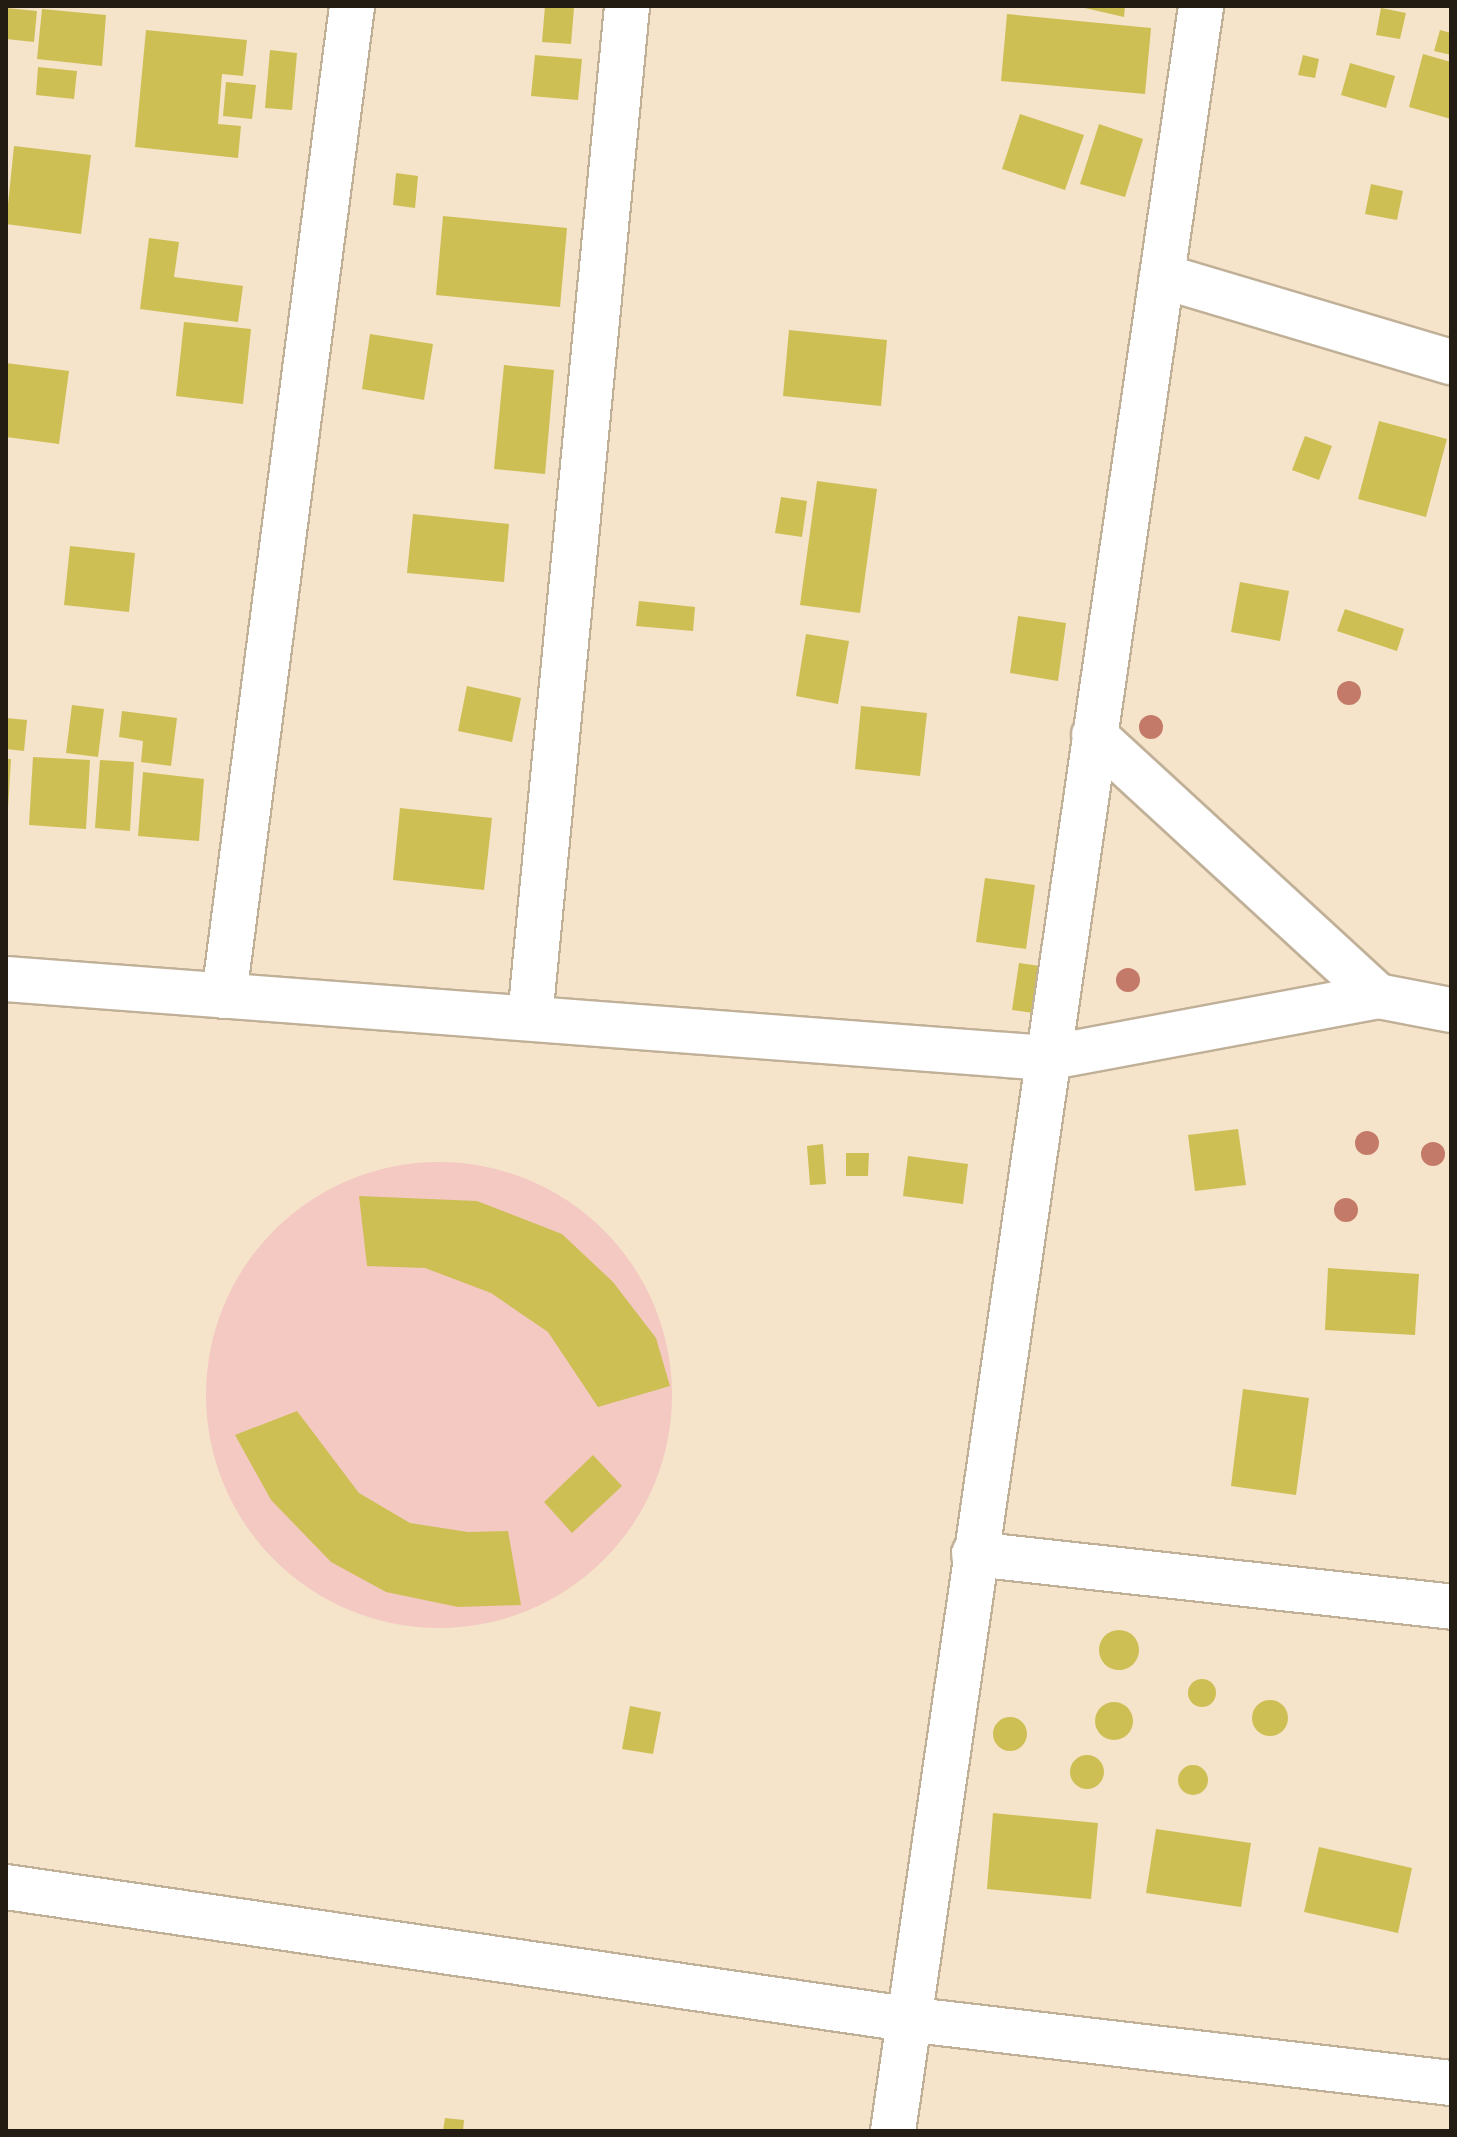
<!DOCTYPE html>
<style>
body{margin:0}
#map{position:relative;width:1457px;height:2137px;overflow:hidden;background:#f5e3ca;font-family:"Noto Sans",sans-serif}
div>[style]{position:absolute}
.green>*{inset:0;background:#f3c9c2}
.round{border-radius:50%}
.building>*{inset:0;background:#cebf55}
.roads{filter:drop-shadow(2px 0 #c1b098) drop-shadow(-2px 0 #c1b098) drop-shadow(0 2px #c1b098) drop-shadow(0 -2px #c1b098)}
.minor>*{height:44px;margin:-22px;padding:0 22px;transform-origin:22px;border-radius:22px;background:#fff}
.trees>*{width:24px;height:24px;margin:-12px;border-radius:50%;background:#c47a68}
span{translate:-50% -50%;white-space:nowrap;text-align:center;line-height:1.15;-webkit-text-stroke:6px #fff;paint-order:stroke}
.frame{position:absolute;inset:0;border:8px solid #221c13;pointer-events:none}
</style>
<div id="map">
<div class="green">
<div class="round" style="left:206px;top:1162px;width:466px;height:466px"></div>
</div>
<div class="building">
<div style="clip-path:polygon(545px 6px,574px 8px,571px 44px,542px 42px)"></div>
<div style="clip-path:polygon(1076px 6px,1125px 6px,1124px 17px)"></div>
<div style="clip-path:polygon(6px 8px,37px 11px,34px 42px,6px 39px)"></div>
<div style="clip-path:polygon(1381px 8px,1406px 13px,1400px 39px,1376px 35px)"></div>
<div style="clip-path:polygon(42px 9px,106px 15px,102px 66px,37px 59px)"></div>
<div style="clip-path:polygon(1007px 14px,1151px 28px,1145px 94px,1001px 81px)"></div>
<div style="clip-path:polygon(146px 30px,247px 40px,243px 76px,222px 74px,218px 124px,241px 126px,238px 158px,135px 147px)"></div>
<div style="clip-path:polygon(1440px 30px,1451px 33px,1451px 55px,1434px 51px)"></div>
<div style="clip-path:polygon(270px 50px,297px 53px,292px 110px,265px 108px)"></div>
<div style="clip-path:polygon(1423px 54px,1451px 62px,1451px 119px,1409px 107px)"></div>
<div style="clip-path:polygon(535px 55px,582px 59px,578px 100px,531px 96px)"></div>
<div style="clip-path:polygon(1303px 55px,1319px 59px,1315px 78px,1298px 75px)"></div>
<div style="clip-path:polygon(1350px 63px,1395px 76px,1386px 108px,1341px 95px)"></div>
<div style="clip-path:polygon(38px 67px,77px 71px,74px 99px,36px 95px)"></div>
<div style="clip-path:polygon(226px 82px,256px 85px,252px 119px,223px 116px)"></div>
<div style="clip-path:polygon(1020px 114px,1084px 135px,1065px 190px,1002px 169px)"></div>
<div style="clip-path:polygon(1099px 124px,1143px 139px,1125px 197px,1080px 184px)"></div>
<div style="clip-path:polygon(14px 146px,91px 155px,81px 234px,6px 224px)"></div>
<div style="clip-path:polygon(396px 173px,418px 176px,415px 208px,393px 205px)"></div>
<div style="clip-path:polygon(1371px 184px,1403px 191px,1397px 220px,1365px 214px)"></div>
<div style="clip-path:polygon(443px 216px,567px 228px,560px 307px,436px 295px)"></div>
<div style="clip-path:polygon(149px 238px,179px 242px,174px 277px,243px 286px,238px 322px,140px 309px)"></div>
<div style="clip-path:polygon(184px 322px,251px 329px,243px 404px,176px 396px)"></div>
<div style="clip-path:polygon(789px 330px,887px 340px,881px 406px,783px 396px)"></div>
<div style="clip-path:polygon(370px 334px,433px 344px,424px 400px,362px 389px)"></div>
<div style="clip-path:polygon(6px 363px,69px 371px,59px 444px,6px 437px)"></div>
<div style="clip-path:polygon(504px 365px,554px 370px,545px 474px,494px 469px)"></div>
<div style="clip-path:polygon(1379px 421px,1447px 439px,1426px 517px,1358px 499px)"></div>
<div style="clip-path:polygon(1305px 436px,1332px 446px,1319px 480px,1292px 470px)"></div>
<div style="clip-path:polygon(817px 481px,877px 489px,860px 613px,800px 605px)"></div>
<div style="clip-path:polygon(781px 497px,807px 501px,802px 537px,775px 533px)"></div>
<div style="clip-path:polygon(413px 514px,509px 524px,504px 582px,407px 573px)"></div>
<div style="clip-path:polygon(70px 546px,135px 553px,129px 612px,64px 605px)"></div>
<div style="clip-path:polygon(1240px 582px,1289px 591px,1280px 641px,1231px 632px)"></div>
<div style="clip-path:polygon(639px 601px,695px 607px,693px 631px,636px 626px)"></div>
<div style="clip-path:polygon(1345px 609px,1404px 629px,1397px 651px,1337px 631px)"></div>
<div style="clip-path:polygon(1018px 616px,1066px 623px,1058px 681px,1010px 673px)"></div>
<div style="clip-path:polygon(806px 634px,849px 641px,838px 704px,796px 696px)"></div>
<div style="clip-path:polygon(467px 686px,521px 698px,512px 742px,458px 731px)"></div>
<div style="clip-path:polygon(72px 705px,104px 709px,98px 757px,66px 753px)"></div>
<div style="clip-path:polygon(861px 706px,927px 713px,920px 776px,855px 769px)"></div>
<div style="clip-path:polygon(122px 711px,177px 718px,171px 766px,141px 762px,143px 741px,119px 737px)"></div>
<div style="clip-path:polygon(6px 718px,27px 720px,24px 751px,6px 749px)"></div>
<div style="clip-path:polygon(33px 757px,90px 760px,86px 829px,29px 825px)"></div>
<div style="clip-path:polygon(6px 759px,11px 759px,8px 808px,6px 808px)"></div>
<div style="clip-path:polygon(100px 760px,134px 762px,130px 831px,95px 828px)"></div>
<div style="clip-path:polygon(143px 772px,204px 779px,199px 841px,138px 836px)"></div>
<div style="clip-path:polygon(400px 808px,492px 818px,484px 890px,393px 880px)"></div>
<div style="clip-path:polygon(985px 878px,1035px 885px,1026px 949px,976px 942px)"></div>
<div style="clip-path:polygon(1019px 963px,1040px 966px,1033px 1013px,1012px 1010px)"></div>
<div style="clip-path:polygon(1238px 1129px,1246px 1185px,1195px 1191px,1188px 1135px)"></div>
<div style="clip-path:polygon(823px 1144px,826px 1184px,810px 1185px,807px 1146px)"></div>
<div style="clip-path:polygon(846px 1153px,869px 1153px,868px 1176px,846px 1176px)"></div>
<div style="clip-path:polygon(908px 1156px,968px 1164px,963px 1204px,903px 1196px)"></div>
<div style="clip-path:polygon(359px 1196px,477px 1201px,562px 1234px,613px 1282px,656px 1338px,670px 1386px,598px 1407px,548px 1332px,491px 1293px,425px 1268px,367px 1266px)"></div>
<div style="clip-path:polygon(1328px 1268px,1419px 1274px,1415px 1335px,1325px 1330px)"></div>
<div style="clip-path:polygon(1243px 1389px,1309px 1398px,1296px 1495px,1231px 1486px)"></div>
<div style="clip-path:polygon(297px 1411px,359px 1493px,410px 1523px,468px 1532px,508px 1531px,521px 1605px,458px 1607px,386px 1592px,331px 1562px,271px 1500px,235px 1435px)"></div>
<div style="clip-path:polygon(593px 1455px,622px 1486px,572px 1533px,544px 1502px)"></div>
<div class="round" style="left:1099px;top:1630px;width:40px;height:40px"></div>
<div class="round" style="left:1188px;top:1679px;width:28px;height:28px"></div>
<div class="round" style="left:1252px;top:1700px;width:36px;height:36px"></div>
<div class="round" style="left:1095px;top:1702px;width:38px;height:38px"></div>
<div style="clip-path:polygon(630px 1706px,661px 1712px,653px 1754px,622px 1749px)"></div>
<div class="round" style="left:993px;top:1717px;width:34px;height:34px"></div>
<div class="round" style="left:1070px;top:1755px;width:34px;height:34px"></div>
<div class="round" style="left:1178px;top:1765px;width:30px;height:30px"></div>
<div style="clip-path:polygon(993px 1813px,1098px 1823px,1091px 1899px,987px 1889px)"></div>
<div style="clip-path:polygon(1156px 1829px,1251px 1843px,1241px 1907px,1146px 1893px)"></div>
<div style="clip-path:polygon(1319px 1847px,1412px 1868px,1398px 1933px,1304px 1912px)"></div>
<div style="clip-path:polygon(445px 2118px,464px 2120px,463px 2131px,443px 2131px)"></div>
</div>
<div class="roads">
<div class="minor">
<div style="left:1162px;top:276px;width:302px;rotate:16.6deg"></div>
<div style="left:1094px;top:735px;width:386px;rotate:42.6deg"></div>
<div style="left:6px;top:979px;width:1044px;rotate:4.34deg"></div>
<div style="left:1047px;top:1058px;width:337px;rotate:-10.6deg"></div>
<div style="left:1378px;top:996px;width:74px;rotate:10.9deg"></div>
<div style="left:224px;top:996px;width:998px;rotate:-82.63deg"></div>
<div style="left:530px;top:1018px;width:1017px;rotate:-84.52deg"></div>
<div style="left:974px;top:1554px;width:480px;rotate:6.3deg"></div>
<div style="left:6px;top:1887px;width:910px;rotate:8.34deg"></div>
<div style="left:906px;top:2019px;width:549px;rotate:6.7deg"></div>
<div style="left:893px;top:2131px;width:2147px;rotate:-81.75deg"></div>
</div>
</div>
<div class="trees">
<div style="left:1349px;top:693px"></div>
<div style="left:1151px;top:727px"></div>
<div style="left:1128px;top:980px"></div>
<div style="left:1367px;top:1143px"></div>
<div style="left:1433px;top:1154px"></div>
<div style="left:1346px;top:1210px"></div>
</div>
<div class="frame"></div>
</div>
